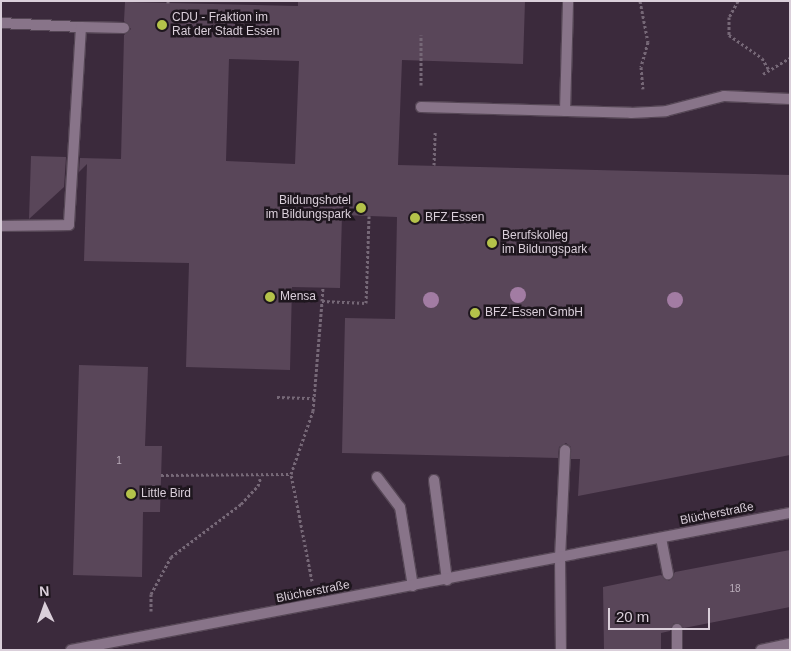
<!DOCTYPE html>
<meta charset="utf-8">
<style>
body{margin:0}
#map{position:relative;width:791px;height:651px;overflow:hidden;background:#3b2a3c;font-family:Helvetica,sans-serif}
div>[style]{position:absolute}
.building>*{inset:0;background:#594659}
.path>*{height:3px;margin-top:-1.5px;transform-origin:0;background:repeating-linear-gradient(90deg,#766877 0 2.5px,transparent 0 5px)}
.roads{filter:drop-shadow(1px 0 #564756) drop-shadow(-1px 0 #564756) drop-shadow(0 1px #564756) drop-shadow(0 -1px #564756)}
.lane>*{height:10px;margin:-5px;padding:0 5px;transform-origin:5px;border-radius:5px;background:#887489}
.street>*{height:10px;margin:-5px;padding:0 5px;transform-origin:5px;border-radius:5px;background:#887489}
.trees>*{width:16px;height:16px;margin:-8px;border-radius:50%;background:#a27ca3}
.dots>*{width:14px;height:14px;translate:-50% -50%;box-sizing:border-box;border:2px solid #1e161e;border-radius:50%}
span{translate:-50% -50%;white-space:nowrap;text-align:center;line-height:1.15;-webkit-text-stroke:5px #1e161e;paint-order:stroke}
.number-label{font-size:10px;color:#baadba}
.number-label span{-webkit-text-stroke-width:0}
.poi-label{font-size:12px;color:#dacfda}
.left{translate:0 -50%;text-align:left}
.right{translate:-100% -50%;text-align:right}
.street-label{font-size:12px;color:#dacfda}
.frame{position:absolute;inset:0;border:2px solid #dacfda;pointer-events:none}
.north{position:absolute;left:20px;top:581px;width:50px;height:50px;-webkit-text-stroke:4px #1e161e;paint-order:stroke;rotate:357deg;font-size:14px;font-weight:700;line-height:20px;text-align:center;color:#dacfda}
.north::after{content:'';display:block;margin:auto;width:18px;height:22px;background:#dacfda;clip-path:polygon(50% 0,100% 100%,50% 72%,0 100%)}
.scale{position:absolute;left:608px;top:608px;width:102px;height:22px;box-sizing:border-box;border:2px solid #dacfda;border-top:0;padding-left:6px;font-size:15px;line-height:18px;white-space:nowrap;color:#dacfda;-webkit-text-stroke:4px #1e161e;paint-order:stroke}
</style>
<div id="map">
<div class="building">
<div style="clip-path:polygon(evenodd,298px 1px,525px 1px,523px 64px,402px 60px,398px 165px,790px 175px,790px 455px,578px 496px,580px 459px,571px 459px,571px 447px,566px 443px,559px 447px,558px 458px,342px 453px,345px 318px,395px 319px,397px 217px,342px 215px,340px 288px,292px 287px,290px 370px,186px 367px,189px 263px,84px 261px,87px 164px,79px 172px,80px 158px,121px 159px,124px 35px,131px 29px,124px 21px,125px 2px,298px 6px,298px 1px,229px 59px,299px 61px,295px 164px,226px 161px,229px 59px)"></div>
<div style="clip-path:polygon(31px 156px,66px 157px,64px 187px,29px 219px)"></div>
<div style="clip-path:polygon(79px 365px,148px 367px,145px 446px,162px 446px,160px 512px,143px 512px,142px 577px,73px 575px)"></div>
<div style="clip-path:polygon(790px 550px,790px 607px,684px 628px,674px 623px,670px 631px,661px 633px,661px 650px,604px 650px,603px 587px,661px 575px,669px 581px,675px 572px)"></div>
</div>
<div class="path">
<div style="left:168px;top:1px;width:2px;rotate:90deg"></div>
<div style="left:640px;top:1px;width:42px;rotate:79deg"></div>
<div style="left:648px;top:42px;width:26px;rotate:106deg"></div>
<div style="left:641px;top:67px;width:22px;rotate:85deg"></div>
<div style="left:738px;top:1px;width:18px;rotate:119deg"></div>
<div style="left:729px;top:17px;width:18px;rotate:90deg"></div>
<div style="left:729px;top:35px;width:40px;rotate:34.9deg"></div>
<div style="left:762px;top:58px;width:14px;rotate:60deg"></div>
<div style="left:763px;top:74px;width:31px;rotate:-31deg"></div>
<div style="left:421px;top:85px;width:50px;rotate:-90deg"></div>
<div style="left:434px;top:165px;width:34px;rotate:-88deg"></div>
<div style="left:322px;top:301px;width:13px;rotate:-86deg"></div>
<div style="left:277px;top:397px;width:37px;rotate:2deg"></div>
<div style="left:161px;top:475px;width:129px;rotate:-0.4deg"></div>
<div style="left:312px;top:581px;width:109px;rotate:-101.1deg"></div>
<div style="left:291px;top:474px;width:67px;rotate:-70.8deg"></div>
<div style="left:313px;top:411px;width:110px;rotate:-85.3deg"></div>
<div style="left:322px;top:301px;width:44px;rotate:2.6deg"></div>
<div style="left:366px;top:303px;width:87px;rotate:-88deg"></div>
<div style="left:151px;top:611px;width:17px;rotate:-90deg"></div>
<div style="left:151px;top:594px;width:42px;rotate:-61.6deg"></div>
<div style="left:171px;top:557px;width:88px;rotate:-37.1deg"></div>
<div style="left:241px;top:504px;width:25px;rotate:-47deg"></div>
<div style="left:258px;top:486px;width:10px;rotate:-73deg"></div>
</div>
<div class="roads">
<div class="lane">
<div style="left:1px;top:23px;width:80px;rotate:2.9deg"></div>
<div style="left:81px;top:27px;width:198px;rotate:93.5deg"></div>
<div style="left:69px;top:225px;width:68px;rotate:179.2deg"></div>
<div style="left:81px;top:27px;width:43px;rotate:1.3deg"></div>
<div style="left:421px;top:107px;width:210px;rotate:1.6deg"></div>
<div style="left:631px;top:113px;width:35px;rotate:-3deg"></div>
<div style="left:666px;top:111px;width:60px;rotate:-14.5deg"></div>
<div style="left:724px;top:96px;width:66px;rotate:2.6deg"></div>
<div style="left:565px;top:111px;width:110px;rotate:-88.4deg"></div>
<div style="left:377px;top:477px;width:38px;rotate:53deg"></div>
<div style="left:400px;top:507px;width:80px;rotate:80.7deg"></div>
<div style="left:434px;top:480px;width:101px;rotate:82.6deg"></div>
<div style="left:661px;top:538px;width:37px;rotate:79deg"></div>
<div style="left:560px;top:558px;width:108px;rotate:-87.3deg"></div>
<div style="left:677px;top:629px;width:21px;rotate:90deg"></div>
<div style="left:761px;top:650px;width:30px;rotate:-12deg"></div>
</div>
<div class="street">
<div style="left:560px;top:558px;width:92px;rotate:89.4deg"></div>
<div style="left:71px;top:650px;width:732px;rotate:-10.79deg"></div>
</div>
</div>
<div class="trees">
<div style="left:518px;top:295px"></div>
<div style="left:431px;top:300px"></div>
<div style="left:675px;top:300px"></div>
</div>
<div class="dots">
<div style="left:162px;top:25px;background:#b4c24a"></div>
<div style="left:361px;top:208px;background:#b4c24a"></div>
<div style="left:415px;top:218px;background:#b4c24a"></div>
<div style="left:492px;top:243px;background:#b4c24a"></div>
<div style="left:270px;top:297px;background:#b4c24a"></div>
<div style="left:475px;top:313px;background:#b4c24a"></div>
<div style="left:131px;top:494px;background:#b4c24a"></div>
</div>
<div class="number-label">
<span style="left:119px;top:461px">1</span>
<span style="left:735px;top:589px">18</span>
</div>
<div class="poi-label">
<span class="left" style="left:172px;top:25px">CDU - Fraktion im<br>Rat der Stadt Essen</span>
<span class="right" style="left:351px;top:208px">Bildungshotel<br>im Bildungspark</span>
<span class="left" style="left:425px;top:218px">BFZ Essen</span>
<span class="left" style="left:502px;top:243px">Berufskolleg<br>im Bildungspark</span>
<span class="left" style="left:280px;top:297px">Mensa</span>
<span class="left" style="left:485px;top:313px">BFZ-Essen GmbH</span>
<span class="left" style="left:141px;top:494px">Little Bird</span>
</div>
<div class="street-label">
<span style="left:717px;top:514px;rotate:-11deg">Blücherstraße</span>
<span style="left:313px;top:592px;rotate:-11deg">Blücherstraße</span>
</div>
<div class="frame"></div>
<div class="north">N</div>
<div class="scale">20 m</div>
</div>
